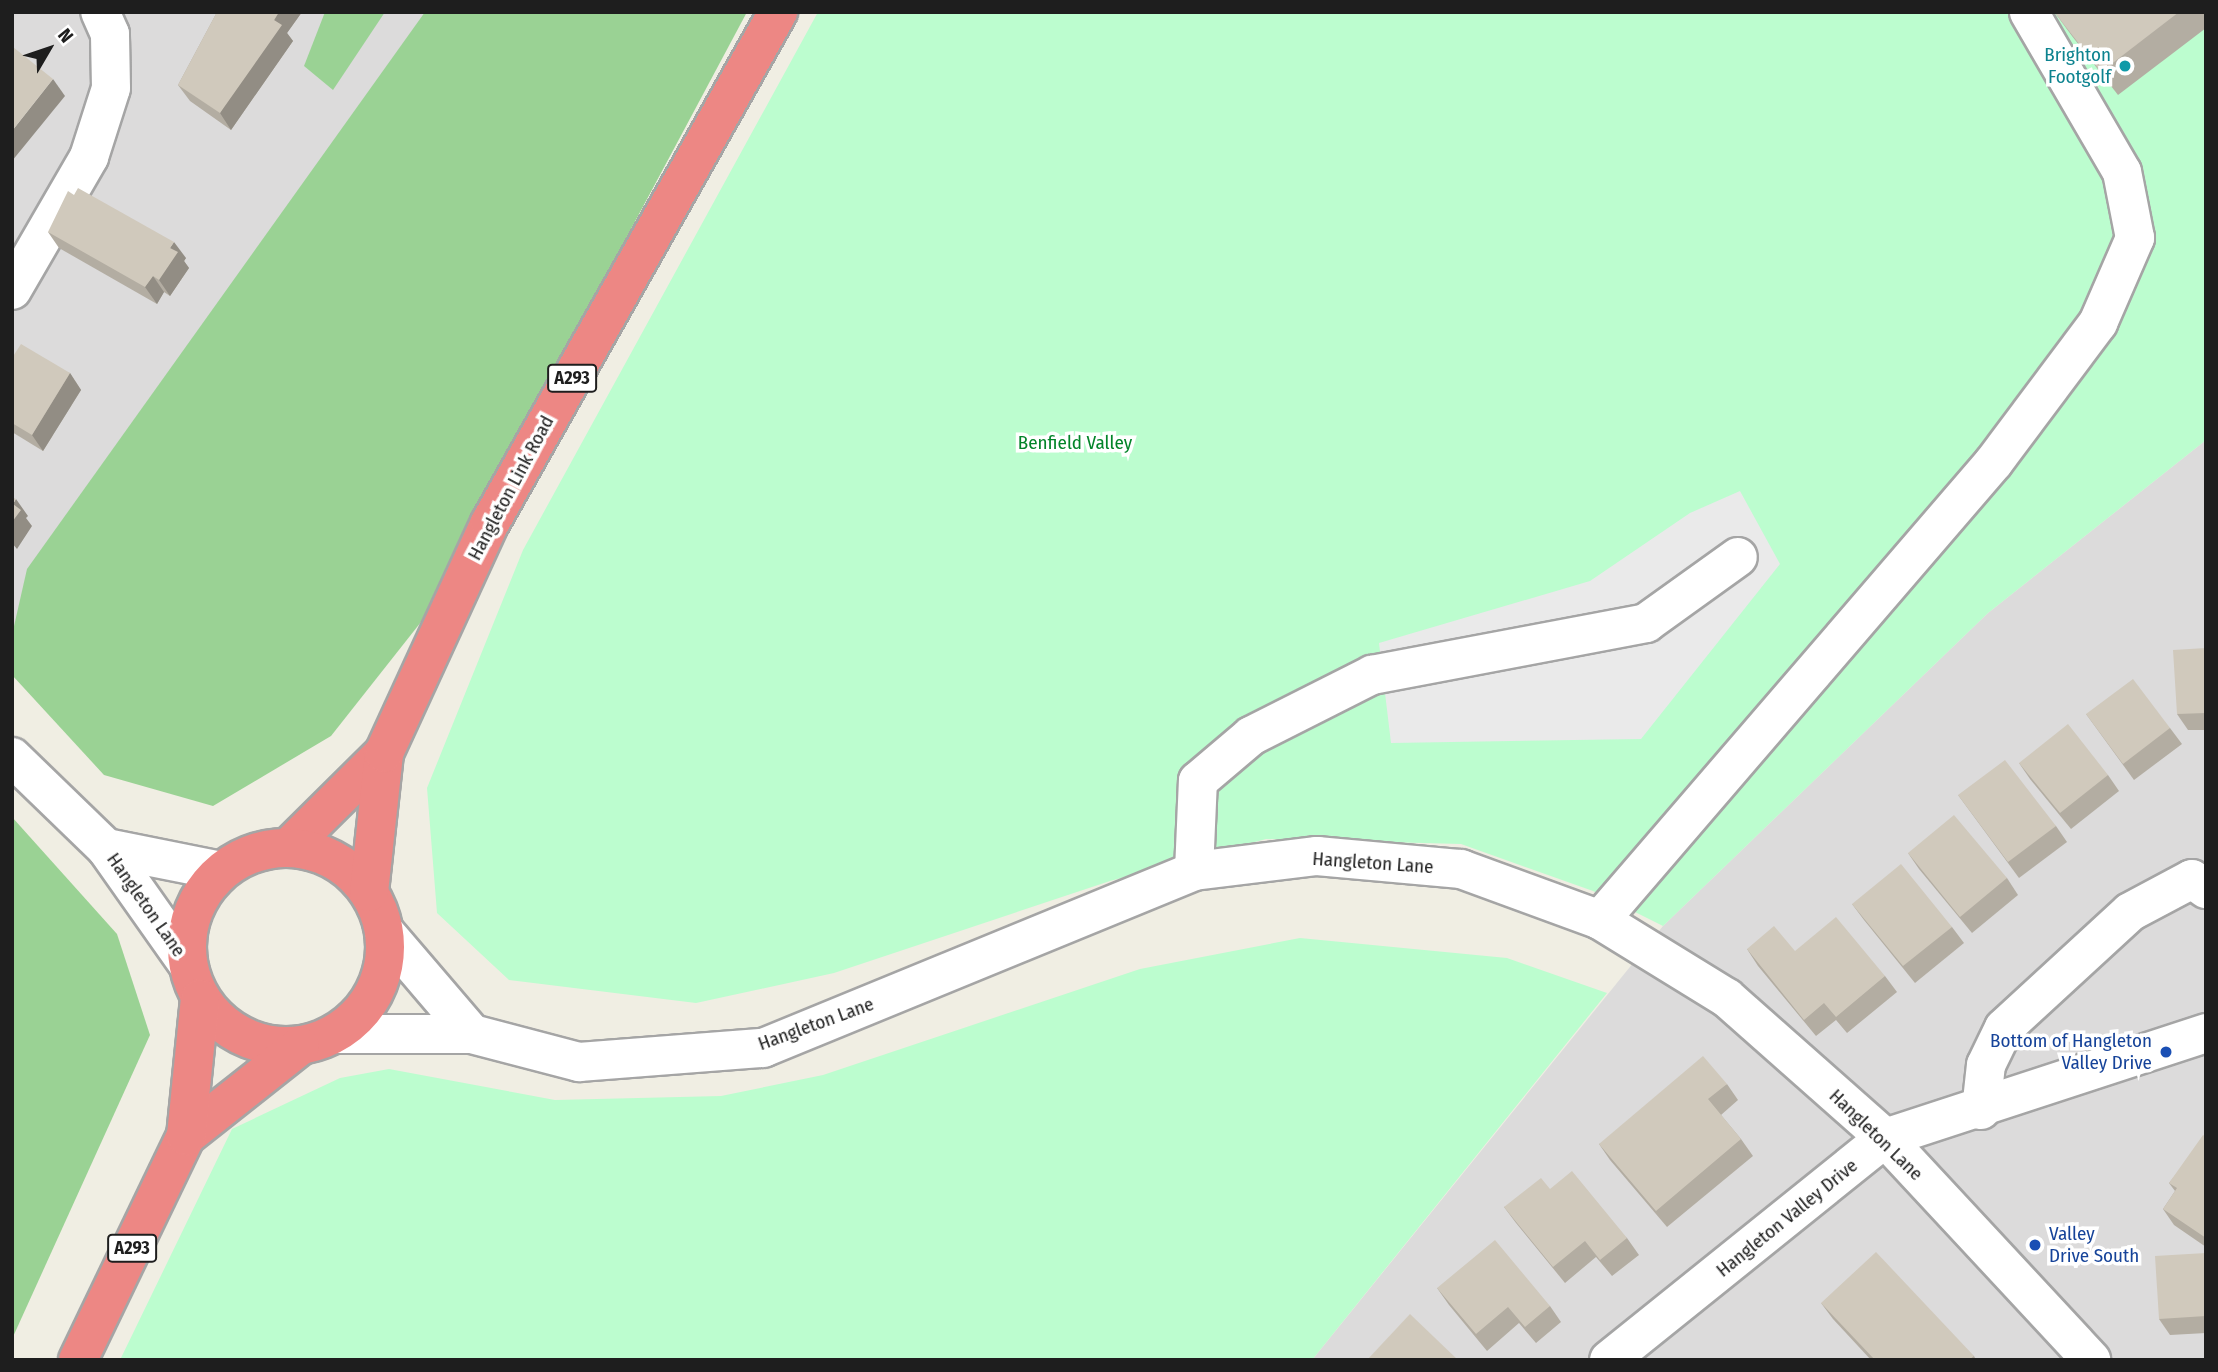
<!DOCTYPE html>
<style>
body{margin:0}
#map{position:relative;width:2218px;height:1372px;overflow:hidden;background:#f0eee3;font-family:"Fira Sans Condensed",sans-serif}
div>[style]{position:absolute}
.residential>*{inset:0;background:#dcdbdb}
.forest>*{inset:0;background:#9ad294}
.park>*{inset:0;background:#bcfdcf}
.parking>*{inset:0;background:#eaeaea}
.roads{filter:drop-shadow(2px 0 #a5a5a5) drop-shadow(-2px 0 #a5a5a5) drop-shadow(0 2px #a5a5a5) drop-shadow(0 -2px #a5a5a5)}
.minor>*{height:38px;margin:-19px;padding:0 19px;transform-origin:19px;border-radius:19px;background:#fff}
.highway>*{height:38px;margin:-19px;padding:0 19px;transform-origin:19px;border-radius:19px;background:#ed8784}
.highway>.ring{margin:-19px;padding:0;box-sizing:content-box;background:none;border:38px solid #ed8784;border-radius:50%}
.wall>*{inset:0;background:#b3ada2}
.shaded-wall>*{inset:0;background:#928d84}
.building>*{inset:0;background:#d0c9bc}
.dots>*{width:19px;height:19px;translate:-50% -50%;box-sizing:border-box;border:4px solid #fff;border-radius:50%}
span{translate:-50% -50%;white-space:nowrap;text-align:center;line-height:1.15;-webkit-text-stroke:7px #fff;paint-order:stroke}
.shield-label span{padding:2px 5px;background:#fff;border:2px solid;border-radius:5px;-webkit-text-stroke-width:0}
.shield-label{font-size:18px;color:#1e1e1e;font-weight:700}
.culture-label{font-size:19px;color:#0d838f}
.right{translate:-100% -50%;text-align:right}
.park-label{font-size:19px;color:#038429}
.street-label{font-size:19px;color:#1e1e1e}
.transit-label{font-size:19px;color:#164399}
.left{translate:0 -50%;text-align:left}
.frame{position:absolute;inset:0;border:14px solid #1e1e1e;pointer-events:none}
.north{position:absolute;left:14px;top:14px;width:70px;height:70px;-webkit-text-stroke:5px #fff;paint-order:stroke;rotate:51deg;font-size:19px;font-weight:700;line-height:28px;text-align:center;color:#1e1e1e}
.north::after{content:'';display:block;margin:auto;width:24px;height:32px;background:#1e1e1e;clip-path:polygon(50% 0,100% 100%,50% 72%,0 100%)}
</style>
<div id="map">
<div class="residential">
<div style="clip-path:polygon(12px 12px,455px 12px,12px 669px)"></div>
<div style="clip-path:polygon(2206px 440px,2206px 1360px,1312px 1360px,1663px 926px,1988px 613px)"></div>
</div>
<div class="forest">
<div style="clip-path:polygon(325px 12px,385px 12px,333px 90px,304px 66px)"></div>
<div style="clip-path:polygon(425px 12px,747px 12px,421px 622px,331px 736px,213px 806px,104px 775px,12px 675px,12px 635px,27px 569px)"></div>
<div style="clip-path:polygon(12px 817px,117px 934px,150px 1035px,12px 1339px)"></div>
</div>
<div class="park">
<div style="clip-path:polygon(818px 12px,2206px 12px,2206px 440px,1988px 613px,1663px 926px,1593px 891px,1461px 844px,1266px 839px,1110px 881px,834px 973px,696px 1003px,509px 980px,437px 913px,427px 788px,523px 550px)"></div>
<div style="clip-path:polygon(1300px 938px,1507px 958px,1607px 993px,1312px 1360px,120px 1360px,232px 1129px,340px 1078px,389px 1069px,555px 1100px,721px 1096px,823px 1075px,1140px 969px)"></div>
</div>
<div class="parking">
<div style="clip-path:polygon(1740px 491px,1780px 564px,1641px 739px,1391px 743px,1379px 643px,1590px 581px,1690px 513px)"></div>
</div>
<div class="roads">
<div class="minor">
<div style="left:12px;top:290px;width:154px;rotate:-59.9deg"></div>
<div style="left:89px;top:157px;width:72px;rotate:-72.3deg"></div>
<div style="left:111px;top:88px;width:54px;rotate:-91.1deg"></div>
<div style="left:110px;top:34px;width:24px;rotate:-114deg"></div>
<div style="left:12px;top:757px;width:131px;rotate:44.1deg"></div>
<div style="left:106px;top:848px;width:141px;rotate:54.8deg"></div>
<div style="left:106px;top:848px;width:117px;rotate:11.3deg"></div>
<div style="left:1194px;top:871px;width:90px;rotate:-87.5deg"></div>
<div style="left:1198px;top:781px;width:70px;rotate:-40.3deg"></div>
<div style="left:1251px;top:736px;width:136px;rotate:-26.8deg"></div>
<div style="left:1372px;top:675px;width:279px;rotate:-10.7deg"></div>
<div style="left:1646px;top:623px;width:113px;rotate:-35.7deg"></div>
<div style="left:1600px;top:920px;width:604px;rotate:-49.3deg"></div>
<div style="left:1994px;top:462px;width:174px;rotate:-53.2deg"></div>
<div style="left:2098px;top:323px;width:93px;rotate:-66.5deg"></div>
<div style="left:2135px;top:238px;width:67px;rotate:-101.1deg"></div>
<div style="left:2122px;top:172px;width:185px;rotate:-120.2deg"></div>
<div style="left:384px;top:931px;width:135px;rotate:49.5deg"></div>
<div style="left:336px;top:1034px;width:136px"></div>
<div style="left:472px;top:1034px;width:111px;rotate:14.7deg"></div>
<div style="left:579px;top:1062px;width:185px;rotate:-4.4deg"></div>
<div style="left:763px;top:1048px;width:466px;rotate:-22.3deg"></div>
<div style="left:1194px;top:871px;width:124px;rotate:-7deg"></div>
<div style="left:1317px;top:856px;width:145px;rotate:5.2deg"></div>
<div style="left:1461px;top:869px;width:148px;rotate:20.1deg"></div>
<div style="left:1600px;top:920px;width:149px;rotate:31.6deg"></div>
<div style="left:1727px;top:998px;width:211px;rotate:41.5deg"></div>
<div style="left:1885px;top:1138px;width:303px;rotate:47.1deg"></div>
<div style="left:1981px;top:1110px;width:45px;rotate:-83.7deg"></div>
<div style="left:1986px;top:1065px;width:41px;rotate:-64.1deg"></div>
<div style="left:2004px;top:1028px;width:171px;rotate:-42.6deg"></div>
<div style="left:2130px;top:912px;width:70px;rotate:-28deg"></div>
<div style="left:2192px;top:879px;width:17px;rotate:36deg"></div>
<div style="left:1609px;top:1360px;width:354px;rotate:-38.8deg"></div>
<div style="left:1885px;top:1138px;width:338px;rotate:-18.1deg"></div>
</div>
<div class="highway">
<div style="left:289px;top:847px;width:134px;rotate:-44.7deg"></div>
<div class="ring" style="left:187px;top:848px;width:160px;height:160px"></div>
<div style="left:369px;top:892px;width:140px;rotate:-83.8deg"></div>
<div style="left:384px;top:753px;width:253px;rotate:-65.3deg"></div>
<div style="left:490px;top:523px;width:587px;rotate:-60.59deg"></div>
<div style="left:186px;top:1136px;width:145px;rotate:-38.3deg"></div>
<div style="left:78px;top:1360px;width:249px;rotate:-64.3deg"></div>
<div style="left:186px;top:1136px;width:138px;rotate:-84.2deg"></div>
</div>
</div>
<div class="wall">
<div style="clip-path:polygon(217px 12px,302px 12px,287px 33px,293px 41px,231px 130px,190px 101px,178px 85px)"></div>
<div style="clip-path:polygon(2206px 12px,2206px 28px,2118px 95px,2072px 36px,2055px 13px)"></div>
<div style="clip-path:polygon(48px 232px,186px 258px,184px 261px,189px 268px,170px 296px,164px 292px,157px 304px,59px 248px)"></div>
<div style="clip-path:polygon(12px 358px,70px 373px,81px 390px,43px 451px,12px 432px)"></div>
<div style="clip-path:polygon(2206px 648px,2206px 730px,2188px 730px,2177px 714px)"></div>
<div style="clip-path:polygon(2086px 714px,2170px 728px,2182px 744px,2134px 780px)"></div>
<div style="clip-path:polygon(2019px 763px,2108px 775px,2119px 791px,2071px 829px,2030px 779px)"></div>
<div style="clip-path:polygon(1958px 795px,2056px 826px,2067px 842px,2019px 878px)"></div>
<div style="clip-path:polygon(1908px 853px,2007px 878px,2018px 895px,1972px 933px,1919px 869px)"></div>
<div style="clip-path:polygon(1852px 904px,1952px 927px,1964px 943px,1915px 983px,1864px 920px)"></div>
<div style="clip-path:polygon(1747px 949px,1795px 951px,1885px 976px,1897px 992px,1847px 1033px,1836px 1020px,1816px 1036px,1758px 966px)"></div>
<div style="clip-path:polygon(1727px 1084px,1738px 1100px,1721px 1115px,1741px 1139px,1753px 1156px,1667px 1227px,1610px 1160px,1599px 1144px)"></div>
<div style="clip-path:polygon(2206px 1137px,2206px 1247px,2174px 1225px,2163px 1209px,2175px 1191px,2169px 1183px)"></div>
<div style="clip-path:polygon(1550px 1189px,1627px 1238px,1639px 1255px,1612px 1276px,1596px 1257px,1565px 1283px,1516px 1223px,1504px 1207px)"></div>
<div style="clip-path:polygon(2206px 1253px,2206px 1333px,2170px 1335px,2159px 1319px)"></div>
<div style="clip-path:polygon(1437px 1288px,1550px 1306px,1561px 1322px,1536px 1343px,1519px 1323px,1487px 1351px,1449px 1305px)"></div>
<div style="clip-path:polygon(1821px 1303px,1974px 1356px,1976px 1360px,1871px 1360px,1833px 1319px)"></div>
</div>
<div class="shaded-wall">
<div style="clip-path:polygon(279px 12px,302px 12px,287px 33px,293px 41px,231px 130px,220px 113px)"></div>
<div style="clip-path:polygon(53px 79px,65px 96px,12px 161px,12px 131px)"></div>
<div style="clip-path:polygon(174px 242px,186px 258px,184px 261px,189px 268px,170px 296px,159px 280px,170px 248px)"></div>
<div style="clip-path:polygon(153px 276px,164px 292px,157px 304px,145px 287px)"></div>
<div style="clip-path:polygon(70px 373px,81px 390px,43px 451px,32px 435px)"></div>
<div style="clip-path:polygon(16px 499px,28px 516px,26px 518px,32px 526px,17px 549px,12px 543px,13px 504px)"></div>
</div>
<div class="building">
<div style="clip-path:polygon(217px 12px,279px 12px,274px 20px,282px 25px,220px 113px,178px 85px)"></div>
<div style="clip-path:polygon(2179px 12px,2101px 72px,2055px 13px,2055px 12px)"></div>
<div style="clip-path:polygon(13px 47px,53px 79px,12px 131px,12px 48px)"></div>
<div style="clip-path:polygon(78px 188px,174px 242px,170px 248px,178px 252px,159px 280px,153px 276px,145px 287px,48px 232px,68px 191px,74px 195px)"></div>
<div style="clip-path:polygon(21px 344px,70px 373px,32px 435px,12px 423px,12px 358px)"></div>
<div style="clip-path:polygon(12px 497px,16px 499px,13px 504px,21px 510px,12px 522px)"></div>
<div style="clip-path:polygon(2206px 648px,2206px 713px,2177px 714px,2173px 650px)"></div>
<div style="clip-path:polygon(2133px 679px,2170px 728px,2123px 764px,2086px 714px)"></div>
<div style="clip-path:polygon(2068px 724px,2108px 775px,2060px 813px,2019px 763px)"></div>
<div style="clip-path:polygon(2005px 760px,2056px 826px,2008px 862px,1958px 795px)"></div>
<div style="clip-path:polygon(1954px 815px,2007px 878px,1960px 917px,1908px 853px)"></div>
<div style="clip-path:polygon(1901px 864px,1952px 927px,1903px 966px,1852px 904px)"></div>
<div style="clip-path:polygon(1836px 917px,1885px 976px,1836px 1017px,1824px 1003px,1804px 1020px,1747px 949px,1774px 926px,1795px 951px)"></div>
<div style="clip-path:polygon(1703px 1056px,1727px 1084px,1708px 1099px,1741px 1139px,1656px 1211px,1599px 1144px)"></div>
<div style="clip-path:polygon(2203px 1135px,2206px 1137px,2206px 1238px,2163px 1209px,2177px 1188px,2169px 1183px)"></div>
<div style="clip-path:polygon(1572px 1171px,1627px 1238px,1600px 1260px,1585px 1241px,1553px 1267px,1504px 1207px,1541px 1178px,1550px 1189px)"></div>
<div style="clip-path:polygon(1495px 1240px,1550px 1306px,1525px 1327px,1508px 1307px,1476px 1334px,1437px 1288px)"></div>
<div style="clip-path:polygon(1876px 1252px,1974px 1356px,1969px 1360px,1875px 1360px,1821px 1303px)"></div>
<div style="clip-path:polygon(2206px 1253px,2206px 1316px,2159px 1319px,2155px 1256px)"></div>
<div style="clip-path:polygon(1410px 1314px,1458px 1360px,1367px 1360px)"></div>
</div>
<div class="dots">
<div style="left:2125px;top:66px;background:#0f9aa8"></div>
<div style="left:2166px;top:1052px;background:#1a4fb4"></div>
<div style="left:2035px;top:1245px;background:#1a4fb4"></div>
</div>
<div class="shield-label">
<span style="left:572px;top:378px">A293</span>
<span style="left:132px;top:1248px">A293</span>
</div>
<div class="culture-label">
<span class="right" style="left:2111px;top:66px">Brighton<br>Footgolf</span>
</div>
<div class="park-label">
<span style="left:1075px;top:443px">Benfield Valley</span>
</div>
<div class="street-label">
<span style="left:511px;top:488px;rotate:-62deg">Hangleton Link Road</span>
<span style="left:1373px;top:863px;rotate:4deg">Hangleton Lane</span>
<span style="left:146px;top:905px;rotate:55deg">Hangleton Lane</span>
<span style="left:816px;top:1024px;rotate:-20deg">Hangleton Lane</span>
<span style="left:1876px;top:1135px;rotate:44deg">Hangleton Lane</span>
<span style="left:1787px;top:1218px;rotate:-39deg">Hangleton Valley Drive</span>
</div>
<div class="transit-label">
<span class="right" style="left:2152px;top:1052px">Bottom of Hangleton<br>Valley Drive</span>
<span class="left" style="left:2049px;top:1245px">Valley<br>Drive South</span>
</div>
<div class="frame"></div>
<div class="north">N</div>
</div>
